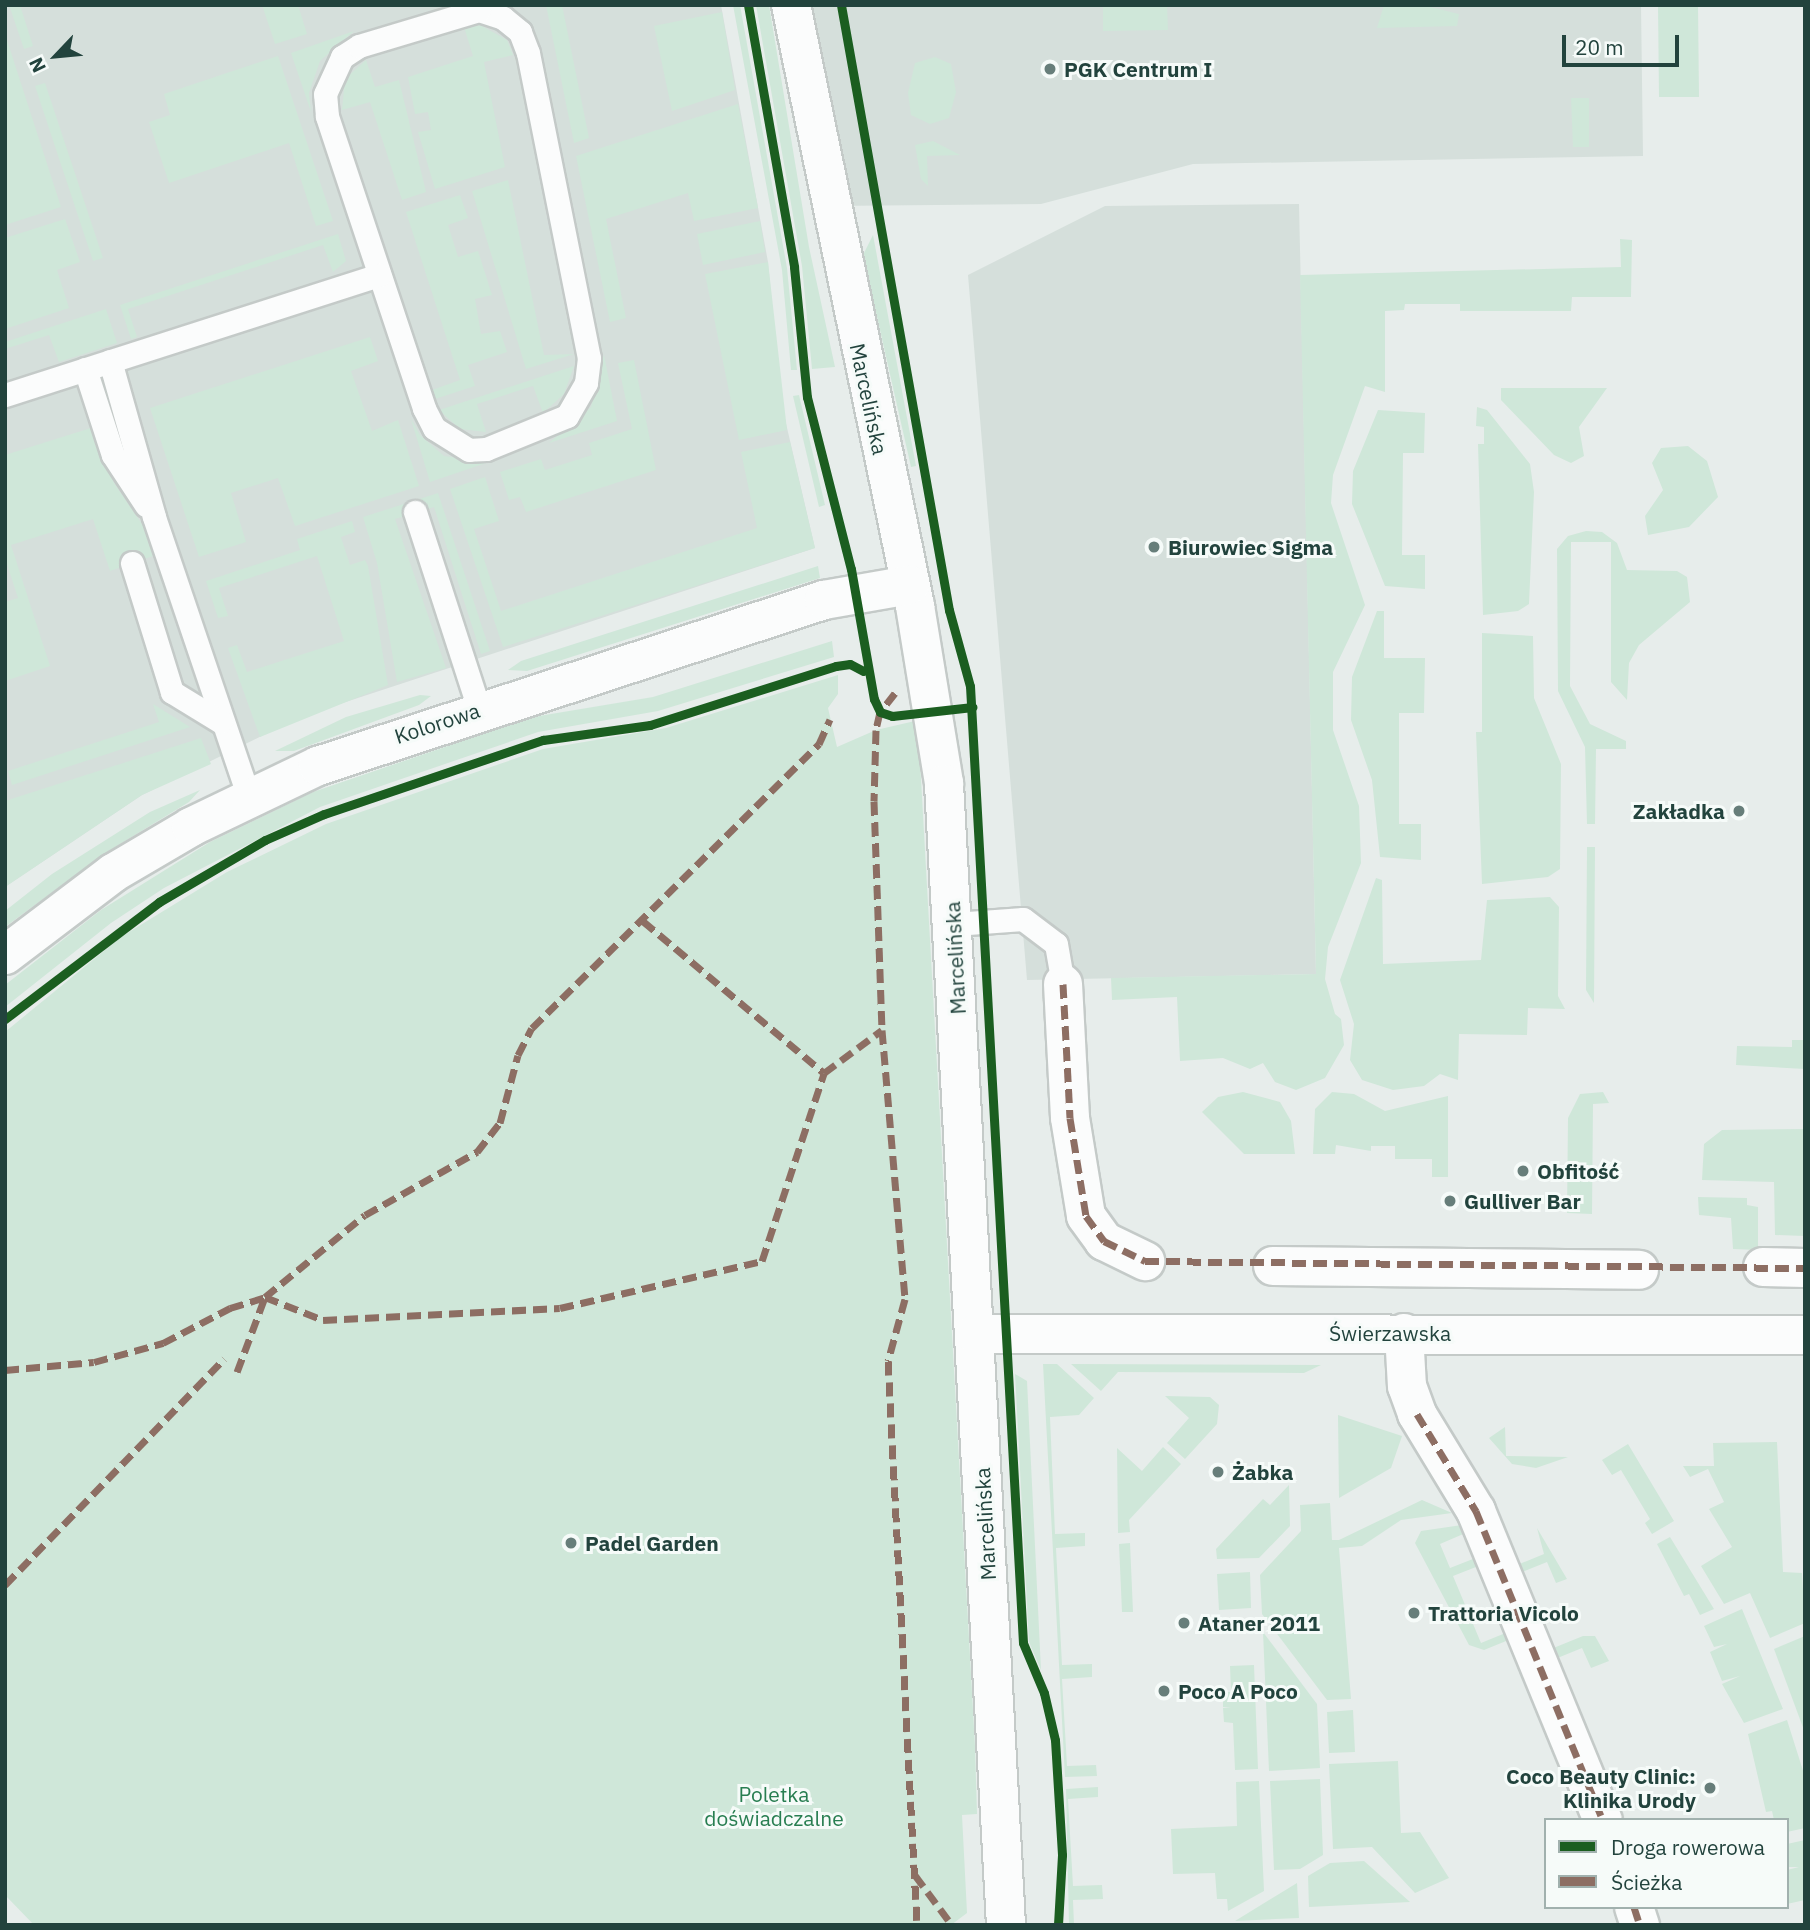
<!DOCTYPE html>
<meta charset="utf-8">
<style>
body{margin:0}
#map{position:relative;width:1810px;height:1930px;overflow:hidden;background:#e7edeb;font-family:"IBM Plex Sans",sans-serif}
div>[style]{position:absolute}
.built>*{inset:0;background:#d5dfdb}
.green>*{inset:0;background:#cfe7d9}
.roads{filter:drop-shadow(2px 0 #c4cac8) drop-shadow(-2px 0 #c4cac8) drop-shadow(0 2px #c4cac8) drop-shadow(0 -2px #c4cac8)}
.lane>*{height:23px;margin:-11.5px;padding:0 11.5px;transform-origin:11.5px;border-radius:11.5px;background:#fbfcfc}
.street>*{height:38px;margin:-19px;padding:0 19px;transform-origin:19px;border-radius:19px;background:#fbfcfc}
.quiet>*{height:7px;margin-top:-3.5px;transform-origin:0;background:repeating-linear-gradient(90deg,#8d6e63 0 14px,transparent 0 21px)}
.cycleway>*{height:9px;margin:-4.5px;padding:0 4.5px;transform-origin:4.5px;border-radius:4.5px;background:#1b5e20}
.dots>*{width:19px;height:19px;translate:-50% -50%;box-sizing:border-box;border:4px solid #f6fbf9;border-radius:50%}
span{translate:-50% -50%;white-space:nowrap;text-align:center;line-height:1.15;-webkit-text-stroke:6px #f6fbf9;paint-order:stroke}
.poi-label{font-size:21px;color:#22433d;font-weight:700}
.left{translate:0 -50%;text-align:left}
.right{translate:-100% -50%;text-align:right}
.street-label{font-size:21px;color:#22433d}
.park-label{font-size:21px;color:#287e51}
.frame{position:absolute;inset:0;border:7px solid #22433d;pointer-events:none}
.legend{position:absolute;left:1544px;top:1818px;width:245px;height:91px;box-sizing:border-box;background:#f6fbf9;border:2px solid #a1b1ae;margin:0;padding:9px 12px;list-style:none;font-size:21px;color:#22433d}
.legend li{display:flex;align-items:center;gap:14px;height:35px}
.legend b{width:35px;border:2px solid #a1b1ae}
.north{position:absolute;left:21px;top:21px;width:70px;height:70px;-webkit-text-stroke:5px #f6fbf9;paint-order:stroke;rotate:244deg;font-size:19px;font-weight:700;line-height:28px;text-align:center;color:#22433d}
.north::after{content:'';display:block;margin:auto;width:24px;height:32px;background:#22433d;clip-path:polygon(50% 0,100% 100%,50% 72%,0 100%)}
.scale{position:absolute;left:1562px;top:35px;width:117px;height:32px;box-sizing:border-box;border:4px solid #22433d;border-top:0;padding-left:9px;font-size:21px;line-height:24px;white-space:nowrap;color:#22433d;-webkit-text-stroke:5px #f6fbf9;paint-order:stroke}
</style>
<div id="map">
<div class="built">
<div style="clip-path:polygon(5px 5px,721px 5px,768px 262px,781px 402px,815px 548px,300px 717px,142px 795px,5px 887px)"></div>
<div style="clip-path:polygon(791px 5px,1641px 5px,1643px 156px,1193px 164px,1041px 204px,828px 206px)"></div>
<div style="clip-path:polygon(1299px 204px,1316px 974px,1027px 980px,968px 275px,1105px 206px)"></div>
</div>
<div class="green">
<div style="clip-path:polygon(9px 5px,20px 5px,33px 46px,24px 49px)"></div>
<div style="clip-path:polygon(262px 5px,298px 5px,307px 34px,275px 44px)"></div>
<div style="clip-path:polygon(546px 5px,562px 5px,589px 138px,574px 143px)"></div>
<div style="clip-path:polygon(733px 5px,740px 5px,787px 268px,797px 370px,791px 370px,782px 270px)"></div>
<div style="clip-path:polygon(756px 5px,769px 5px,809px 247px,835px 367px,812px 369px,802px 266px)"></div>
<div style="clip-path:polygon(1103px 5px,1167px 5px,1168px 30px,1103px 31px)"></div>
<div style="clip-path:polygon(1384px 5px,1422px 5px,1459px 14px,1457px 26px,1377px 28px)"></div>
<div style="clip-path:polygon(1658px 5px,1698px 5px,1699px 97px,1659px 97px)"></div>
<div style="clip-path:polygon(722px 12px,735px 90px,672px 111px,654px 26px)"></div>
<div style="clip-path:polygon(480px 25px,507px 40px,513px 55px,484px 62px,505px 167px,435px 189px,418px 132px,431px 130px,428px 112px,415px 114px,408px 77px,473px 56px,464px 27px)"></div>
<div style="clip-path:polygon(354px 31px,320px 61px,309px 93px,311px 112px,291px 53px)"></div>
<div style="clip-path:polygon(5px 34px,61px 207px,5px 225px)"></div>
<div style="clip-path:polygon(278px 56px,333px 221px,316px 226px,289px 143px,169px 183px,149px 122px,170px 115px,164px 94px)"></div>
<div style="clip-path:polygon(935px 57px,951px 64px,956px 92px,949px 118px,930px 124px,911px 115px,908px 93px,915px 63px)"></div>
<div style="clip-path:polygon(366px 60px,375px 87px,399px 80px,426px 192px,402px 200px,370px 102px,342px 110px,345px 79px)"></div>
<div style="clip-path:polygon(45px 83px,103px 258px,93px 261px,35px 86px)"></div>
<div style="clip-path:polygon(1571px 98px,1589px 98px,1589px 147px,1573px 147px)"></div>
<div style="clip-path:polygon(738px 104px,758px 208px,694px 221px,688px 193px,606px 219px,626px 318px,610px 322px,576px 156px)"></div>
<div style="clip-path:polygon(933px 141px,960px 155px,927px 156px,928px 186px,921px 179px,915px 145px)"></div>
<div style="clip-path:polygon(508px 180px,544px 355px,574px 354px,526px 369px,472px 191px)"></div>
<div style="clip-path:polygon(460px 195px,468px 218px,448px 225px,458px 257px,478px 251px,492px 295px,475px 299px,481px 334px,500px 331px,507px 352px,468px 365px,475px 386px,435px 399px,432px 390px,460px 380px,406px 212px)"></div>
<div style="clip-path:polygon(65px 219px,80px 262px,57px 270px,69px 308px,5px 329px,5px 238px)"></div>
<div style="clip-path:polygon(760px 221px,765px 252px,703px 265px,697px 234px)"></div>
<div style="clip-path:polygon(338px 234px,346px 261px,333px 272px,323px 245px,128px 309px,137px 337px,131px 339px,120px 305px)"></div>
<div style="clip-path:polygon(873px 235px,916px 466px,911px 467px,863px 255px)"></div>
<div style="clip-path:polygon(1620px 239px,1632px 240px,1631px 297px,1572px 297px,1571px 311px,1460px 311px,1460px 304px,1405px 304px,1404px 310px,1385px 311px,1385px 392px,1365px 386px,1333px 475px,1331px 503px,1365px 605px,1333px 672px,1333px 730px,1359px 806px,1361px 863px,1328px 947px,1325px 979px,1335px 1014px,1341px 1019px,1344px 1045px,1325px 1078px,1296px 1090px,1275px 1082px,1263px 1063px,1250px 1069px,1223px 1058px,1180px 1061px,1177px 997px,1112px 1000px,1111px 978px,1316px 974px,1300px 275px,1621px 267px)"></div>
<div style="clip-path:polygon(768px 262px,787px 430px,739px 440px,705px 274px)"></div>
<div style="clip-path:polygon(106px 309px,117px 343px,59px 362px,49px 335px,5px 349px,5px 342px)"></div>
<div style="clip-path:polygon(370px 337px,378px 361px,351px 371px,372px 431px,398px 420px,419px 486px,295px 526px,278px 478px,231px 493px,246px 542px,199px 557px,150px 408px)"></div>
<div style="clip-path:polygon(604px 355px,617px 421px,549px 443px,591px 407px)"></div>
<div style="clip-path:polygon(634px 360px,656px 470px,526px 512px,520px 497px,509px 500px,500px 472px,541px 459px,545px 470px,592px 455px,589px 443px,632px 429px,618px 363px)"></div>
<div style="clip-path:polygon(574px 366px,564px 394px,543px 413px,533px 386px,477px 404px,486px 432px,460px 429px,439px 410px)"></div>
<div style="clip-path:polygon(1501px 388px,1607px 388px,1579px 427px,1584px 456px,1571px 463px,1554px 455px,1501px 400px)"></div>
<div style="clip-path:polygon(799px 395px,825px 505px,819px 507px,793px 396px)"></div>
<div style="clip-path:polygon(1477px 407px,1487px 410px,1530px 464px,1534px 492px,1529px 604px,1518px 611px,1483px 615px,1478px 444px,1484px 444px,1484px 427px,1476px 426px)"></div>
<div style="clip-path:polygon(1378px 410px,1425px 413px,1424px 453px,1403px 453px,1402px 555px,1425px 555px,1425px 589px,1385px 586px,1352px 504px,1353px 471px)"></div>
<div style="clip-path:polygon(411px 419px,420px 435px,444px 456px,489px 462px,430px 482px)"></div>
<div style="clip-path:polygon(94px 427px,114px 483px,144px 527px,153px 556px,110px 571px,93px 519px,11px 545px,50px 666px,5px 681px,5px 602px,18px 598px,5px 558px,5px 455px)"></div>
<div style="clip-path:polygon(790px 442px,815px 548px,503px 647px,450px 489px,485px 477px,499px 521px,474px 529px,501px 611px,757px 528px,741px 452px)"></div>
<div style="clip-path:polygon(1688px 446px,1707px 461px,1718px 497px,1689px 527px,1648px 535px,1645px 516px,1663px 490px,1652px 463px,1661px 448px)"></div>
<div style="clip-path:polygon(438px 493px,490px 651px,481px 654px,434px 507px,395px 519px,446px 668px,397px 682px,377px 563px,363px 517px)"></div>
<div style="clip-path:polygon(352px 521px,355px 532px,341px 537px,350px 565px,365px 560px,368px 566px,388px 685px,260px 737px,228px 648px,237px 645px,247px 672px,344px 641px,317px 556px,219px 588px,228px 616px,218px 618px,206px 581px,300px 550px,297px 539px)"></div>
<div style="clip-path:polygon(1586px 531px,1602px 532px,1617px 543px,1627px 570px,1677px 571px,1687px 577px,1690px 602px,1639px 645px,1629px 663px,1627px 700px,1611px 682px,1611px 542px,1571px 542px,1570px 686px,1590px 724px,1626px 741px,1626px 749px,1596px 749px,1595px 824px,1587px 824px,1585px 747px,1558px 691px,1557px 549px,1568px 536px)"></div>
<div style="clip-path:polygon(818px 566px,820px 578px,527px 671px,508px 670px,521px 661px)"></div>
<div style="clip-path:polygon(1377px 611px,1384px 611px,1384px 658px,1425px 658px,1424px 713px,1399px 713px,1399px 824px,1421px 824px,1421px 860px,1380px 857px,1372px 780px,1351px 720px,1352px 677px)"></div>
<div style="clip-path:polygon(1482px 633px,1533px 636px,1534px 698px,1561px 764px,1560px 869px,1548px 877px,1482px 884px,1476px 732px,1482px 732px)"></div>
<div style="clip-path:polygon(832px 641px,834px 657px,658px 711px,538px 732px,320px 807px,164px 888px,111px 923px,5px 1007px,5px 985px,101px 910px,210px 842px,313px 792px,533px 717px,653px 697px)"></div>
<div style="clip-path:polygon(838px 675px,838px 694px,828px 708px,837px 747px,876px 730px,915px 721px,920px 761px,975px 1746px,977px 1814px,962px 1815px,967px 1913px,951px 1925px,34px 1925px,5px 1895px,5px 1032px,121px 937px,227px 872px,326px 824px,543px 749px,666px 728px)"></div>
<div style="clip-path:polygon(420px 695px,431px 696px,419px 705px,294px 751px,275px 751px,346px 717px)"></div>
<div style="clip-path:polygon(153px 704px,190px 727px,12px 785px,8px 771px,159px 722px)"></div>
<div style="clip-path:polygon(201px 738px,211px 764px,142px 795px,5px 887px,5px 801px)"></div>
<div style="clip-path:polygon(200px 790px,189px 802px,107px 852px,5px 927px,5px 911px,52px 874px,150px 812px)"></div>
<div style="clip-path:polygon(1587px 847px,1595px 847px,1594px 1003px,1586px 990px)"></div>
<div style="clip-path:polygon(1376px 878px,1382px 880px,1383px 964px,1481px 960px,1487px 900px,1550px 897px,1559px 907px,1558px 996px,1565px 1009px,1528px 1008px,1527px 1035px,1459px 1034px,1458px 1080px,1440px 1074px,1424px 1086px,1393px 1090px,1362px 1080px,1350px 1060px,1354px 1024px,1340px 980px)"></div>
<div style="clip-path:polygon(1792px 1040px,1805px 1040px,1805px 1069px,1736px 1065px,1737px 1046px,1792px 1047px)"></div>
<div style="clip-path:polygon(1243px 1092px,1280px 1102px,1291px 1121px,1295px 1154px,1244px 1154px,1202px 1112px,1218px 1097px)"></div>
<div style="clip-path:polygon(1332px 1092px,1354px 1094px,1385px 1111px,1448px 1096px,1448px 1177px,1432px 1177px,1432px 1159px,1395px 1159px,1395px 1146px,1371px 1146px,1371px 1151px,1336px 1145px,1335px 1154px,1313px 1154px,1315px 1109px)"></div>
<div style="clip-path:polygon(1603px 1092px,1609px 1103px,1593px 1104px,1592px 1214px,1567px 1213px,1568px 1118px,1580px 1094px)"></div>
<div style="clip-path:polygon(1805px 1129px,1805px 1236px,1775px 1235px,1774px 1182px,1702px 1180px,1704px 1144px,1722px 1130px)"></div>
<div style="clip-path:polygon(1698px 1197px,1747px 1198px,1747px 1205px,1758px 1207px,1758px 1250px,1733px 1249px,1731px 1218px,1699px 1215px)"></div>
<div style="clip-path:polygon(1043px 1364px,1057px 1364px,1094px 1398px,1079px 1415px,1050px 1417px,1055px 1534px,1085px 1533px,1085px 1546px,1056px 1548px,1062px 1665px,1092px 1664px,1092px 1677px,1062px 1679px,1067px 1766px,1096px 1765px,1097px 1776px,1065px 1777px)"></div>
<div style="clip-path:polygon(1071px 1364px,1321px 1365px,1304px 1373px,1118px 1372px,1101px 1391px)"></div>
<div style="clip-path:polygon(1015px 1374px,1027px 1381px,1041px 1670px,1029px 1642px)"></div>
<div style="clip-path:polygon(1165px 1396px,1210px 1397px,1219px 1405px,1217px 1424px,1185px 1459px,1167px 1443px,1189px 1418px)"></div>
<div style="clip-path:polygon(1338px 1415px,1402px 1436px,1391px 1468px,1339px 1498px)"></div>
<div style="clip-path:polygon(1505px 1427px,1506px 1456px,1568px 1457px,1536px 1468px,1512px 1464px,1489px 1438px)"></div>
<div style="clip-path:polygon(1777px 1442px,1783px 1572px,1802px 1573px,1805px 1623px,1770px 1638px,1750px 1593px,1724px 1604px,1701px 1566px,1732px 1547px,1709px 1509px,1724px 1502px,1708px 1469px,1690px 1477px,1683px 1466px,1714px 1466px,1713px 1443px)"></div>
<div style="clip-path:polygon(1628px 1444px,1674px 1521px,1652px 1534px,1645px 1523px,1650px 1519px,1621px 1470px,1612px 1475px,1602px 1460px)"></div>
<div style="clip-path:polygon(1163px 1447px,1181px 1464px,1129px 1520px,1130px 1532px,1118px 1533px,1117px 1448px,1142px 1471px)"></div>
<div style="clip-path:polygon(1289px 1485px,1290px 1526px,1259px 1558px,1217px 1559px,1216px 1549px,1263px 1499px,1270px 1505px)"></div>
<div style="clip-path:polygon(1422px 1500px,1452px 1513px,1401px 1520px,1362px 1546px,1339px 1548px,1351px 1699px,1327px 1700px,1262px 1614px,1260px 1575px,1301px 1531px,1300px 1505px,1330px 1503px,1332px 1540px,1339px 1540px)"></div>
<div style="clip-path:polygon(1462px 1525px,1468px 1532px,1440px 1544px,1450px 1568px,1478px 1557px,1481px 1565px,1453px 1576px,1481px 1643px,1508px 1632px,1511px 1639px,1484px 1650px,1469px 1645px,1415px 1543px,1421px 1531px)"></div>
<div style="clip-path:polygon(1537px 1528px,1567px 1579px,1556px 1583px,1547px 1562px,1520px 1573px,1517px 1565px,1544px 1554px)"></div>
<div style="clip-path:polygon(1670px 1537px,1714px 1609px,1700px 1615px,1689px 1594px,1684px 1596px,1657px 1544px)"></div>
<div style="clip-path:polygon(1130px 1543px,1133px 1612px,1122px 1612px,1119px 1544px)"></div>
<div style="clip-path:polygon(1250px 1572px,1251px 1608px,1219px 1610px,1217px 1574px)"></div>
<div style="clip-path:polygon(1742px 1609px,1783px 1709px,1744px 1723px,1722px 1684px,1740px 1676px,1722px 1681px,1710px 1652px,1727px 1644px,1714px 1647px,1704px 1626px)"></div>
<div style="clip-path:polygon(1263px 1632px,1317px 1704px,1320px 1768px,1269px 1771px)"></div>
<div style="clip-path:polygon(1583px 1636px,1595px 1636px,1609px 1661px,1591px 1668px,1582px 1648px,1555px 1659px,1551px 1649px)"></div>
<div style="clip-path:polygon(1805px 1636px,1805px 1733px,1774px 1649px)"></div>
<div style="clip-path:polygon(1254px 1665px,1258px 1769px,1235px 1770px,1233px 1723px,1224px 1722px,1223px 1708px,1231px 1707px,1223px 1707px,1223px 1692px,1231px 1692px,1230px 1666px)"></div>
<div style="clip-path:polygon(1353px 1710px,1355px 1752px,1329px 1753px,1327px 1712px)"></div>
<div style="clip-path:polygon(1787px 1720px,1805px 1777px,1805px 1828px,1787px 1832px,1787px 1820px,1774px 1820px,1772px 1811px,1766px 1812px,1748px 1734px)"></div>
<div style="clip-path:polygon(1398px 1761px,1401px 1833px,1420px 1832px,1449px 1878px,1415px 1893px,1372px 1847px,1333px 1849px,1329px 1764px)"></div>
<div style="clip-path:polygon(1320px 1779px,1323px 1855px,1300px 1869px,1274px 1870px,1270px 1781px)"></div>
<div style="clip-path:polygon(1259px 1781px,1264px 1891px,1228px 1911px,1227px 1899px,1217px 1899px,1215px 1873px,1173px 1874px,1171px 1829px,1237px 1826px,1236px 1782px)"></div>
<div style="clip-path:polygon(1098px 1787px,1098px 1797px,1068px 1799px,1073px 1886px,1102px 1885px,1103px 1899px,1073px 1900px,1074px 1925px,1069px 1925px,1066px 1789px)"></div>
<div style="clip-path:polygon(1805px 1840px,1805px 1900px,1787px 1904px,1787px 1870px,1799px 1867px,1787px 1867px,1787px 1844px)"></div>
<div style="clip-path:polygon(1364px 1861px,1410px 1902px,1309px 1907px,1308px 1876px,1330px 1863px)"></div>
<div style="clip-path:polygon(1297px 1883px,1299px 1918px,1235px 1921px)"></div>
</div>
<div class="roads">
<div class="lane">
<div style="left:479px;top:10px;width:25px;rotate:18deg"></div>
<div style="left:503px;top:18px;width:22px;rotate:39deg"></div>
<div style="left:520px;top:32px;width:22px;rotate:69deg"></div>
<div style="left:528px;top:53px;width:311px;rotate:78.7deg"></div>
<div style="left:589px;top:358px;width:25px;rotate:97deg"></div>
<div style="left:586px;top:383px;width:38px;rotate:120deg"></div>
<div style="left:567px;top:416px;width:87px;rotate:157.8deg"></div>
<div style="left:486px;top:449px;width:17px;rotate:177deg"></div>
<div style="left:469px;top:450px;width:41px;rotate:-147.8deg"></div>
<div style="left:434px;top:428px;width:22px;rotate:-117deg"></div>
<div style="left:424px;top:408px;width:308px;rotate:-108.4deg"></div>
<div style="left:327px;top:116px;width:22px;rotate:-95deg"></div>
<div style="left:325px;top:94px;width:41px;rotate:-65.3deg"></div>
<div style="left:342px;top:57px;width:20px;rotate:-33deg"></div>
<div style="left:359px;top:46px;width:125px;rotate:-16.7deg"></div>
<div style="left:110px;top:361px;width:162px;rotate:74.2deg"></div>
<div style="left:154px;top:517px;width:296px;rotate:71.3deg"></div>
<div style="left:85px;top:369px;width:90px;rotate:72deg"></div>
<div style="left:113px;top:455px;width:60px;rotate:56.6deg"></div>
<div style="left:5px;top:395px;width:393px;rotate:-17.8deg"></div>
<div style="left:415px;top:512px;width:207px;rotate:72deg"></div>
<div style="left:132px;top:563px;width:135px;rotate:72.8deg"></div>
<div style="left:172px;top:692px;width:57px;rotate:31.5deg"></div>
<div style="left:954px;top:924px;width:69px;rotate:-4.1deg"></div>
<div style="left:1023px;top:919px;width:41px;rotate:37.1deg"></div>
<div style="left:1056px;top:944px;width:41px;rotate:80.1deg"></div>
</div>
<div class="street">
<div style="left:791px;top:5px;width:614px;rotate:78.34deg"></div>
<div style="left:915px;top:606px;width:180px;rotate:80.7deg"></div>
<div style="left:944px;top:784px;width:1143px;rotate:86.89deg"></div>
<div style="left:5px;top:955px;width:136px;rotate:-37.2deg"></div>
<div style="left:113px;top:873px;width:91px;rotate:-30.5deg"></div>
<div style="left:191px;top:827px;width:141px;rotate:-25.7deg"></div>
<div style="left:318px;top:766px;width:533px;rotate:-18.16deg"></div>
<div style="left:824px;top:600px;width:87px;rotate:-9.9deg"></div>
<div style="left:1063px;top:984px;width:134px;rotate:87deg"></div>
<div style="left:1070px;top:1118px;width:99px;rotate:80.7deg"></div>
<div style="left:1086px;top:1216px;width:31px;rotate:54deg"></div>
<div style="left:1104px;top:1241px;width:46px;rotate:26deg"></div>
<div style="left:1273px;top:1266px;width:366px;rotate:0.6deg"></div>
<div style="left:1763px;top:1267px;width:42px;rotate:1.4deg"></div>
<div style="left:1404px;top:1333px;width:53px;rotate:86.8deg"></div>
<div style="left:1407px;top:1386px;width:30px;rotate:70deg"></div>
<div style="left:1417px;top:1414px;width:114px;rotate:58.7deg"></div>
<div style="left:1476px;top:1511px;width:334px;rotate:67.7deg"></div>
<div style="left:975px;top:1334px;width:830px;rotate:0.07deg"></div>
<div style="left:1634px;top:1907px;width:19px;rotate:72deg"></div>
</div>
</div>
<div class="quiet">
<div style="left:895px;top:693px;width:24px;rotate:128deg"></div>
<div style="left:880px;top:712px;width:18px;rotate:103deg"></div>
<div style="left:876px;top:730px;width:71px;rotate:91.6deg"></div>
<div style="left:874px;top:801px;width:229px;rotate:88deg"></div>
<div style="left:882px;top:1030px;width:270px;rotate:85.1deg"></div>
<div style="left:905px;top:1299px;width:64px;rotate:105.3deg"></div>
<div style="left:888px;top:1361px;width:565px;rotate:87.06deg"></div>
<div style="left:643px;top:921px;width:236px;rotate:40deg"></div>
<div style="left:1063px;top:984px;width:134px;rotate:87deg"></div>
<div style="left:1070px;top:1118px;width:99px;rotate:80.7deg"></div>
<div style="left:1086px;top:1216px;width:31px;rotate:54deg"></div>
<div style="left:1104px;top:1241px;width:46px;rotate:26deg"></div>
<div style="left:1145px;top:1261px;width:660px;rotate:0.61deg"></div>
<div style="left:265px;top:1297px;width:62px;rotate:21.6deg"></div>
<div style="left:323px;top:1320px;width:237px;rotate:-2.9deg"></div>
<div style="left:560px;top:1308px;width:207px;rotate:-13.1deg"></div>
<div style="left:762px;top:1261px;width:198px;rotate:-71.7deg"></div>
<div style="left:824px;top:1073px;width:72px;rotate:-36.6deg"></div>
<div style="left:5px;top:1370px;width:89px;rotate:-5.1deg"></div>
<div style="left:94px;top:1362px;width:72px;rotate:-15.4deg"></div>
<div style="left:163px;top:1343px;width:76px;rotate:-27.6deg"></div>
<div style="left:230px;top:1308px;width:37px;rotate:-17deg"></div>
<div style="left:265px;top:1297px;width:129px;rotate:-39.4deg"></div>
<div style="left:365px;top:1215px;width:129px;rotate:-29.4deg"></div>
<div style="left:477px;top:1152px;width:37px;rotate:-52deg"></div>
<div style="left:500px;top:1123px;width:70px;rotate:-75.2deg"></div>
<div style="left:518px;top:1055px;width:30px;rotate:-63deg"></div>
<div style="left:532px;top:1028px;width:404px;rotate:-44.7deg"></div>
<div style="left:819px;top:744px;width:27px;rotate:-66deg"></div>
<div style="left:237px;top:1372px;width:80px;rotate:-69.5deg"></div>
<div style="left:1417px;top:1414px;width:114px;rotate:58.7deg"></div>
<div style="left:1476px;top:1511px;width:334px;rotate:67.7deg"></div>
<div style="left:5px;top:1585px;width:315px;rotate:-45.9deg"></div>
<div style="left:915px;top:1875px;width:62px;rotate:53.5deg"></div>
<div style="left:1634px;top:1907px;width:19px;rotate:72deg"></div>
</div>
<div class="cycleway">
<div style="left:748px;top:5px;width:266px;rotate:80deg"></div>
<div style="left:794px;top:267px;width:131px;rotate:84.3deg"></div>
<div style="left:807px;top:397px;width:178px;rotate:75.7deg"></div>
<div style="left:851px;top:569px;width:132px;rotate:80deg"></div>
<div style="left:874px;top:699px;width:14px;rotate:65deg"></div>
<div style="left:880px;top:712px;width:13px;rotate:18deg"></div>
<div style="left:892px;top:716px;width:81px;rotate:-6.4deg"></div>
<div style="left:841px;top:5px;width:615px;rotate:79.88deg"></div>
<div style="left:949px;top:610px;width:79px;rotate:74.6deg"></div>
<div style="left:970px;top:686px;width:958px;rotate:86.83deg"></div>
<div style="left:1023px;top:1643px;width:54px;rotate:67.2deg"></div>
<div style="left:1044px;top:1693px;width:48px;rotate:76.8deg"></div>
<div style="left:1055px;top:1740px;width:115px;rotate:86.5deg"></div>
<div style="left:1062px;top:1855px;width:70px;rotate:93.3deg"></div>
<div style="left:5px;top:1019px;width:193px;rotate:-37.2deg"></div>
<div style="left:159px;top:902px;width:123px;rotate:-30.3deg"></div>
<div style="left:265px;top:840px;width:64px;rotate:-23.8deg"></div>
<div style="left:324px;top:814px;width:231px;rotate:-18.7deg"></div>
<div style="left:543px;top:740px;width:108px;rotate:-8deg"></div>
<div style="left:650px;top:725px;width:195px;rotate:-17.6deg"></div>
<div style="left:836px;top:666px;width:14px;rotate:-8deg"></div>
<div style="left:850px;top:664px;width:15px;rotate:28deg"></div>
</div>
<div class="dots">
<div style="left:1050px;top:69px;background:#677e7a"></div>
<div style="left:1154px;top:547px;background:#677e7a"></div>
<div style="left:1739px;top:811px;background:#677e7a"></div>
<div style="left:1523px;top:1171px;background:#677e7a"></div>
<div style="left:1450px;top:1201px;background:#677e7a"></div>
<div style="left:1218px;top:1472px;background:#677e7a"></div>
<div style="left:571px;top:1543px;background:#677e7a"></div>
<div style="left:1414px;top:1613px;background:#677e7a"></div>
<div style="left:1184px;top:1623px;background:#677e7a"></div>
<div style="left:1164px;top:1691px;background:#677e7a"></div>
<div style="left:1710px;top:1788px;background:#677e7a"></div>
</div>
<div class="poi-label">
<span class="left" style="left:1064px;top:69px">PGK Centrum I</span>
<span class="left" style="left:1168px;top:547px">Biurowiec Sigma</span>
<span class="right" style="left:1725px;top:811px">Zakładka</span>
<span class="left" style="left:1537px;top:1171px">Obfitość</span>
<span class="left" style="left:1464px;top:1201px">Gulliver Bar</span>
<span class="left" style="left:1232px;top:1472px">Żabka</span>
<span class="left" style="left:585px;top:1543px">Padel Garden</span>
<span class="left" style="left:1428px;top:1613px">Trattoria Vicolo</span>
<span class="left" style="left:1198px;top:1623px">Ataner 2011</span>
<span class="left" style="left:1178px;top:1691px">Poco A Poco</span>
<span class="right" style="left:1696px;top:1788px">Coco Beauty Clinic:<br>Klinika Urody</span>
</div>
<div class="street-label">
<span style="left:869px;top:399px;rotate:78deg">Marcelińska</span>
<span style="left:437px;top:723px;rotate:-18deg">Kolorowa</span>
<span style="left:955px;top:958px;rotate:-93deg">Marcelińska</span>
<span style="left:1390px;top:1333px">Świerzawska</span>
<span style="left:985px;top:1524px;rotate:-93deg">Marcelińska</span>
</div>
<div class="park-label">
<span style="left:774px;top:1806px">Poletka<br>doświadczalne</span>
</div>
<div class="frame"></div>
<ul class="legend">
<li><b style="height:9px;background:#1b5e20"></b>Droga rowerowa</li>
<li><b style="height:9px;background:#8d6e63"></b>Ścieżka</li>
</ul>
<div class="north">N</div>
<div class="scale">20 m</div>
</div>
